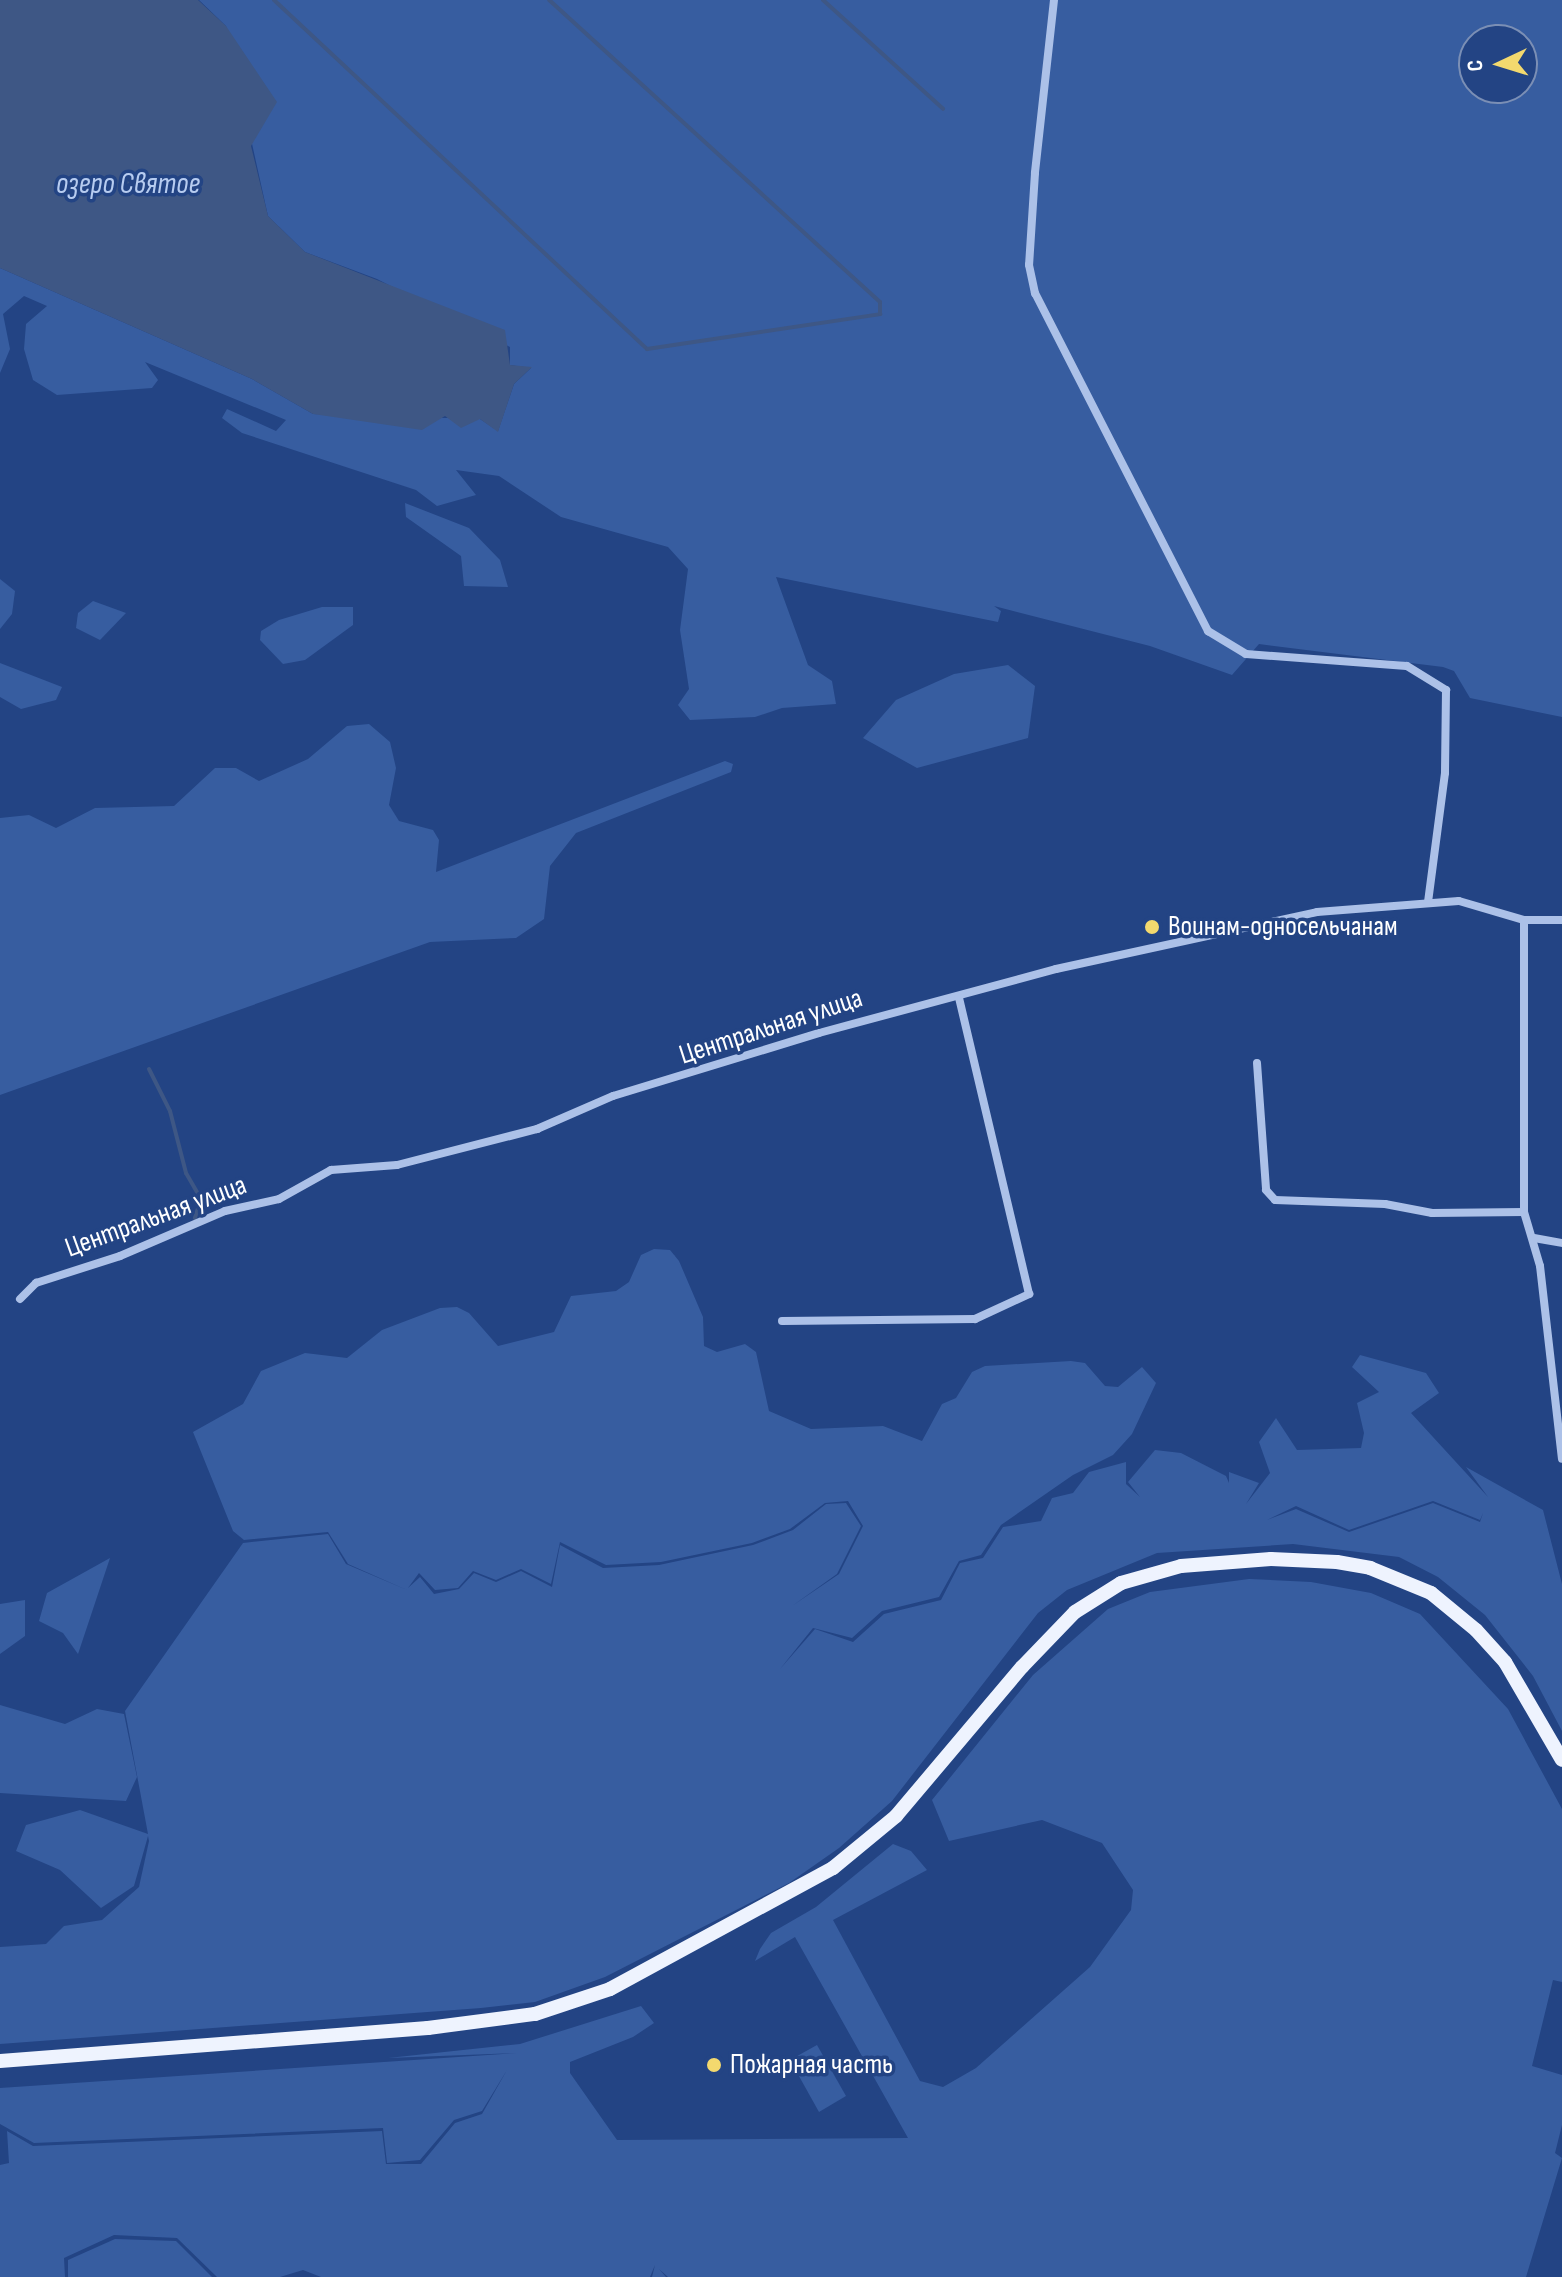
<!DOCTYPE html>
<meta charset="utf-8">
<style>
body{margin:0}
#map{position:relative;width:1562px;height:2277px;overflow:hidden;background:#234484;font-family:"Sofia Sans Condensed",sans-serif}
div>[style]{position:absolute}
.green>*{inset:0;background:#375da0}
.water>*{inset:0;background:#3e5785}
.stream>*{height:4px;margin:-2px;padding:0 2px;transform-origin:2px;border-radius:2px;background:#3e5785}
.street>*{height:8px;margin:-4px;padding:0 4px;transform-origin:4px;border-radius:4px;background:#acc1e8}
.primary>*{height:14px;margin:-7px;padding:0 7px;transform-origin:7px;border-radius:7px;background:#eef3fe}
.dots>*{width:22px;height:22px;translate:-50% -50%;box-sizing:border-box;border:4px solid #234484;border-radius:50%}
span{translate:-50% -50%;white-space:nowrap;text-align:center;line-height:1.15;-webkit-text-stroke:7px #234484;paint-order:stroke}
.poi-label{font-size:28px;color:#fff}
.left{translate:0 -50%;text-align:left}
.street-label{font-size:28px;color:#fff}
.water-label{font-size:30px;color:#b7ccf0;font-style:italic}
.north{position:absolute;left:1458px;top:24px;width:80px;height:80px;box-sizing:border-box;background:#234484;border:2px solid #7b8fb5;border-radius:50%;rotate:266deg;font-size:22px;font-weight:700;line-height:32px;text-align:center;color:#fff}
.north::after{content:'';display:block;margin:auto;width:28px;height:36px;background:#f3d96e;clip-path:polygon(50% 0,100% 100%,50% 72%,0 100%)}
</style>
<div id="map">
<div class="green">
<div style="clip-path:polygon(evenodd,199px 0,1562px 0,1562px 717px,1470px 698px,1454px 671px,1443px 667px,1259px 644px,1232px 675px,1150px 646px,994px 606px,1001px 611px,998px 622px,776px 577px,808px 665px,832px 681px,836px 704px,782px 708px,755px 717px,690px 720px,678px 705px,689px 689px,680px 630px,688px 569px,668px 547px,561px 517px,499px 476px,456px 470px,476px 495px,437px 506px,416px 490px,242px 433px,222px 418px,227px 409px,276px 431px,286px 420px,145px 362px,158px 380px,152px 388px,57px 395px,33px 380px,24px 349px,26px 324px,47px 306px,24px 296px,3px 314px,10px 349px,0 373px,0 268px,252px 379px,313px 414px,480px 419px,498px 431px,514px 384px,531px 368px,510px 365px,510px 347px,377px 279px,305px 252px,268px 216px,226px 26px,199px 0,1474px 40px,1522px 40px,1522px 88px,1474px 88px,1474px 40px)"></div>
<div style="clip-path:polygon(405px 503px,469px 528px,500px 560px,508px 587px,464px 586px,461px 556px,406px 517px)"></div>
<div style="clip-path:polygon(0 579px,15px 591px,12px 614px,0 629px)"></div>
<div style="clip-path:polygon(93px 601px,126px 613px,100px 640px,76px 628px,78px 613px)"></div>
<div style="clip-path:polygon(322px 607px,353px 607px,353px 625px,305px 660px,283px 664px,260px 640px,261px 631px,279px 620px)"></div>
<div style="clip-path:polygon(0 663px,62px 687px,56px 700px,21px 709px,0 697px)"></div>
<div style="clip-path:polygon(1008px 665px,1035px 686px,1028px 738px,917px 768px,863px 738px,896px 700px,954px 674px)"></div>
<div style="clip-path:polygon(369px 724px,390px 742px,396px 768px,389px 805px,399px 821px,433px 830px,439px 840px,436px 872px,725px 761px,733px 764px,731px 772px,576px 833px,550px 866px,544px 919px,516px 938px,430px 942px,0 1095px,0 818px,29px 815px,56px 828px,95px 808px,174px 806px,215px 768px,236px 768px,259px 781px,308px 759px,347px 726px)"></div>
<div style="clip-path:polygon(evenodd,654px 1249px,670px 1250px,679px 1261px,703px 1317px,704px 1346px,717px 1352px,745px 1344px,756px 1352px,769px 1411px,811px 1429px,883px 1426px,922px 1441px,942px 1404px,956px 1398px,972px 1372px,985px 1366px,1071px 1361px,1085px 1363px,1105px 1386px,1118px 1387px,1142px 1367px,1156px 1383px,1132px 1434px,1113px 1455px,1073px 1475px,1001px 1525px,981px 1555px,959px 1561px,939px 1597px,882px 1611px,852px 1638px,813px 1628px,780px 1669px,815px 1629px,853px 1642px,884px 1614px,941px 1600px,960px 1563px,983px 1558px,1003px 1527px,1041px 1521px,1052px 1498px,1073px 1493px,1089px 1472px,1126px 1462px,1126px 1484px,1140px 1497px,1128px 1482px,1155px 1450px,1181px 1453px,1226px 1476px,1229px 1483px,1229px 1472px,1259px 1483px,1246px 1504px,1270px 1473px,1259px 1442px,1276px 1418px,1297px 1450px,1361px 1448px,1364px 1433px,1357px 1403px,1379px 1392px,1352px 1367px,1360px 1355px,1426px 1373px,1439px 1393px,1411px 1413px,1488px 1497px,1466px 1467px,1543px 1510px,1562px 1584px,1562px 1731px,1533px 1676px,1485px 1615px,1438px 1577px,1399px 1557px,1293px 1544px,1157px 1553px,1067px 1590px,1038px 1613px,892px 1801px,839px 1848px,789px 1883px,605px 1977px,535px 2002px,481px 2008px,0 2044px,0 1947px,46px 1944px,64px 1926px,102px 1920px,139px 1887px,149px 1841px,148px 1836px,134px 1886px,101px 1908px,60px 1870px,16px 1851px,26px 1825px,80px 1810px,148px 1834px,125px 1711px,243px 1543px,328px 1534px,346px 1564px,407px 1590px,348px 1564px,328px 1532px,244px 1540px,233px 1531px,193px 1432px,243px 1404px,261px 1371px,305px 1353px,347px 1358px,382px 1330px,440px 1308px,457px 1307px,469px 1313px,498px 1346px,554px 1332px,571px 1296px,616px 1291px,629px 1282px,641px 1255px,654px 1249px,848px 1501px,863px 1526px,839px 1574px,792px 1606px,837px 1574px,861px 1526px,846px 1503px,826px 1504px,793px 1530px,753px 1545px,659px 1565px,603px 1568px,560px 1545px,552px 1587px,521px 1571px,496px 1582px,474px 1573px,459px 1589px,434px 1594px,420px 1577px,408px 1588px,419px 1573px,435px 1590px,458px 1588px,473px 1571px,496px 1580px,521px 1569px,551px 1584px,560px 1542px,606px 1565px,661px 1562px,752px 1543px,790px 1529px,825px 1503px,848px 1501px,654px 1249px,1433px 1501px,1480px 1520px,1483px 1513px,1480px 1522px,1433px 1503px,1349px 1532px,1296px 1509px,1267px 1520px,1296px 1506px,1349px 1530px,1433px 1501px)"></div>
<div style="clip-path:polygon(110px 1558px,78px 1654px,63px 1633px,39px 1621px,47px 1593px)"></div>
<div style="clip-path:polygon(1249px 1579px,1311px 1582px,1371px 1593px,1420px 1614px,1508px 1709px,1562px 1809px,1562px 1982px,1553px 1980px,1532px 2066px,1562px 2075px,1562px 2125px,1555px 2153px,1562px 2158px,1526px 2277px,668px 2277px,659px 2269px,666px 2277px,652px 2277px,655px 2265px,650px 2277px,321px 2277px,303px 2270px,280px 2277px,217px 2277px,177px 2238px,114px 2235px,64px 2258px,65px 2277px,0 2277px,0 2165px,9px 2163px,7px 2131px,33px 2146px,382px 2131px,386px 2164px,421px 2164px,455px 2123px,482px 2114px,507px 2070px,482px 2111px,454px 2120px,420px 2160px,387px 2163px,383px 2128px,34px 2143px,0 2124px,0 2088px,517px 2053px,388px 2058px,520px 2044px,641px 2006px,654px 2023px,633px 2037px,570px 2062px,570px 2073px,617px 2140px,908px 2138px,795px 1937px,755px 1961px,760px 1949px,771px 1933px,816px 1907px,893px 1844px,911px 1851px,927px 1870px,833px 1920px,920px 2081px,943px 2087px,976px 2068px,1090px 1967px,1131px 1910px,1133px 1890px,1102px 1843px,1042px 1820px,949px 1841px,932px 1800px,1033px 1675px,1108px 1609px,1150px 1592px)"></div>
<div style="clip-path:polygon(25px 1600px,25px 1636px,0 1654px,0 1604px)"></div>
<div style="clip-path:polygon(0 1705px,65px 1724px,97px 1709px,124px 1714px,137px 1777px,126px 1801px,0 1793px)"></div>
<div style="clip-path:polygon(817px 2045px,846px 2096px,819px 2112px,790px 2060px)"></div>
<div style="clip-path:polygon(115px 2239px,176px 2241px,212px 2277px,68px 2277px,68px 2260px)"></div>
</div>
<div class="water">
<div style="clip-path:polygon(0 0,198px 0,226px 26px,277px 102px,251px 146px,268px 216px,305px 252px,505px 330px,510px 365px,532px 367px,514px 384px,498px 432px,480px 419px,461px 428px,445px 416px,422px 430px,313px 414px,252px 379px,0 268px)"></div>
</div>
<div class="stream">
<div style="left:274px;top:0;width:511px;rotate:43.1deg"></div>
<div style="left:647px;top:349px;width:236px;rotate:-8.5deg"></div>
<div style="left:880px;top:314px;width:12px;rotate:-90deg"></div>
<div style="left:880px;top:302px;width:448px;rotate:-137.6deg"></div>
<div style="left:823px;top:0;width:162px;rotate:42.2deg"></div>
<div style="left:149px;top:1069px;width:47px;rotate:63.4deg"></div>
<div style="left:170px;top:1111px;width:64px;rotate:75.5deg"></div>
<div style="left:186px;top:1173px;width:30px;rotate:60deg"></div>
<div style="left:201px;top:1199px;width:20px;rotate:108deg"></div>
</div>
<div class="street">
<div style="left:1054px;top:0;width:174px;rotate:96.3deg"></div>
<div style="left:1035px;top:173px;width:92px;rotate:93.7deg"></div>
<div style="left:1029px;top:265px;width:29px;rotate:78deg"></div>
<div style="left:1035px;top:293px;width:380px;rotate:62.9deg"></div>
<div style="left:1208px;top:631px;width:44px;rotate:31.2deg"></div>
<div style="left:1246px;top:654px;width:161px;rotate:4.3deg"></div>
<div style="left:1407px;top:666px;width:46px;rotate:31.6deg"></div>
<div style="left:1446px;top:690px;width:83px;rotate:90.7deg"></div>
<div style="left:1445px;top:773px;width:130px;rotate:97.5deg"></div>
<div style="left:1524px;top:920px;width:292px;rotate:90deg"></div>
<div style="left:1524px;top:1212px;width:56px;rotate:73.5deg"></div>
<div style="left:1540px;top:1266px;width:194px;rotate:83.5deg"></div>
<div style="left:1257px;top:1063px;width:127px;rotate:85.9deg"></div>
<div style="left:1266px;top:1190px;width:13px;rotate:48deg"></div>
<div style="left:1275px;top:1200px;width:110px;rotate:2.1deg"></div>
<div style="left:1385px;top:1204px;width:48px;rotate:10.8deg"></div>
<div style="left:1432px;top:1213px;width:92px;rotate:-0.6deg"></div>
<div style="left:1534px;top:1238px;width:28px;rotate:10deg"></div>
<div style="left:20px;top:1299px;width:23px;rotate:-45deg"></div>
<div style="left:36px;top:1283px;width:88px;rotate:-17.8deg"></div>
<div style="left:120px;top:1256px;width:114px;rotate:-23.2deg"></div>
<div style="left:225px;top:1211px;width:55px;rotate:-12.5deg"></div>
<div style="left:279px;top:1199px;width:60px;rotate:-29.1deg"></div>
<div style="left:331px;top:1170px;width:66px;rotate:-4.3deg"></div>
<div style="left:397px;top:1165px;width:145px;rotate:-14.4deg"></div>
<div style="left:537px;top:1129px;width:83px;rotate:-23.5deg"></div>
<div style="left:613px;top:1096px;width:215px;rotate:-17deg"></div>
<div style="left:819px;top:1033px;width:245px;rotate:-15.1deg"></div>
<div style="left:1056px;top:969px;width:267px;rotate:-12.3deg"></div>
<div style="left:1317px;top:912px;width:142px;rotate:-4.4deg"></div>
<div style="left:1459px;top:901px;width:68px;rotate:16.3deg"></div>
<div style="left:1524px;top:920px;width:38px"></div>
<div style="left:782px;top:1321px;width:193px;rotate:-0.6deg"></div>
<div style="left:975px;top:1319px;width:60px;rotate:-24.8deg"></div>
<div style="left:1029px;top:1294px;width:305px;rotate:-103.3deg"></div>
</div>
<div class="primary">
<div style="left:0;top:2061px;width:429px;rotate:-4.4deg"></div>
<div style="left:428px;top:2028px;width:108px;rotate:-7.5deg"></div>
<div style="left:535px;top:2014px;width:79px;rotate:-18.4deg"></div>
<div style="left:610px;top:1989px;width:254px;rotate:-28.5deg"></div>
<div style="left:833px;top:1868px;width:82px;rotate:-39.5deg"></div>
<div style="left:896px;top:1816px;width:195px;rotate:-49.8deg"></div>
<div style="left:1022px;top:1667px;width:76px;rotate:-46.1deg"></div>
<div style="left:1075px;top:1612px;width:54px;rotate:-32.2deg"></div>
<div style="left:1121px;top:1583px;width:62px;rotate:-15.8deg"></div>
<div style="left:1181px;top:1566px;width:90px;rotate:-4.4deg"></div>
<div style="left:1271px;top:1559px;width:66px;rotate:2.6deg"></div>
<div style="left:1337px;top:1562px;width:34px;rotate:10deg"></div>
<div style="left:1370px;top:1568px;width:66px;rotate:22.3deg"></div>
<div style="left:1431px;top:1593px;width:58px;rotate:39.4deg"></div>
<div style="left:1476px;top:1630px;width:43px;rotate:47.8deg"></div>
<div style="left:1505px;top:1662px;width:113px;rotate:59.8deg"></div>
</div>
<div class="dots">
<div style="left:1152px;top:927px;background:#f3d96e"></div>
<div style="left:714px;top:2065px;background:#f3d96e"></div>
</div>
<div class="poi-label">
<span class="left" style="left:1168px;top:927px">Воинам-односельчанам</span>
<span class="left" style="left:730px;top:2065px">Пожарная часть</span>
</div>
<div class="street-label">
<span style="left:771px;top:1027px;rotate:-18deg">Центральная улица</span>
<span style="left:156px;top:1217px;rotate:-20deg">Центральная улица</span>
</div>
<div class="water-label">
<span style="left:128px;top:184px">озеро Святое</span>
</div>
<div class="north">С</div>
</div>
